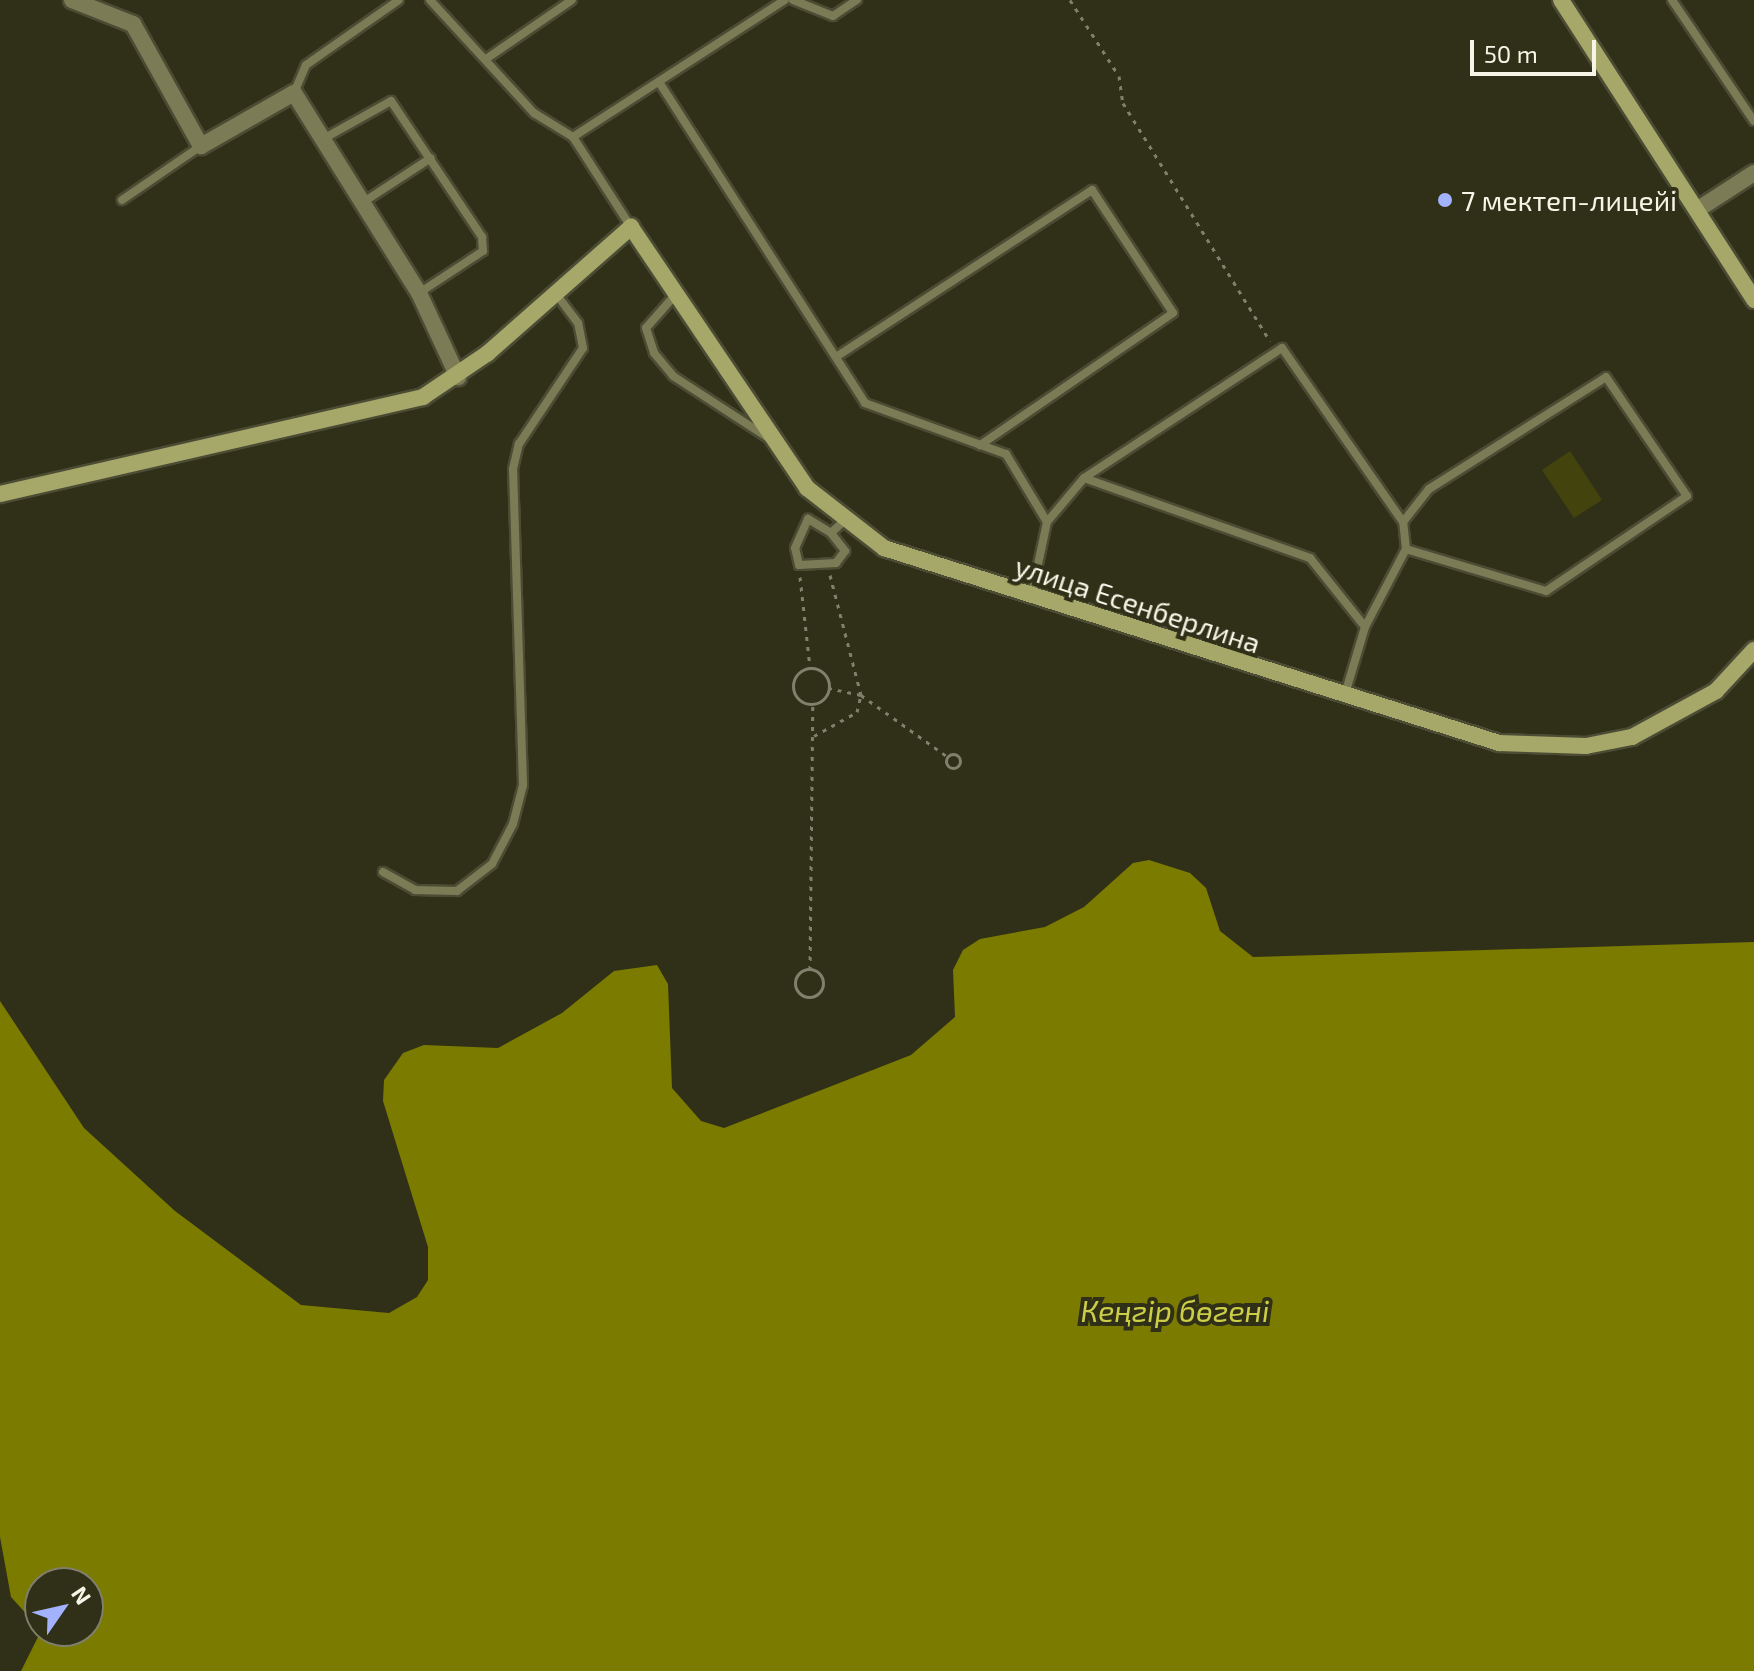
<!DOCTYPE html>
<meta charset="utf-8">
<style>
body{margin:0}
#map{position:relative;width:1754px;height:1671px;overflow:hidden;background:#303018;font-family:"Exo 2",sans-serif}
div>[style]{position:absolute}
.green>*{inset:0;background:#43430d}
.water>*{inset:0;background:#7b7b00}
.path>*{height:3px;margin-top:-1.5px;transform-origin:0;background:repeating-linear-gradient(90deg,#80816c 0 4px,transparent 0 10px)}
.path>.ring{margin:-1.5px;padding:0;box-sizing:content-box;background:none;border:3px solid #80816c;border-radius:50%}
.roads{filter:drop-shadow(2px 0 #4c4c35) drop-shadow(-2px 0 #4c4c35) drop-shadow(0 2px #4c4c35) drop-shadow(0 -2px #4c4c35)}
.lane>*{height:8px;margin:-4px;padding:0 4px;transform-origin:4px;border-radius:4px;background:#7b7c56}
.street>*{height:16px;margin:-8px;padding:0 8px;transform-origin:8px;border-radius:8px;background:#7b7c56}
.secondary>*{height:16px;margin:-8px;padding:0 8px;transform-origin:8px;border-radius:8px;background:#a6a869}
.dots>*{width:22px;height:22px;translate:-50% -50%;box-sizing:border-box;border:4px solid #303018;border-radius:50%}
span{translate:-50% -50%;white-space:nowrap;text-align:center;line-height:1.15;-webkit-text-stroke:8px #303018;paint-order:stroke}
.poi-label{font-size:28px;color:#f5f6e7}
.left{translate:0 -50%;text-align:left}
.street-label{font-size:28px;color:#f5f6e7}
.water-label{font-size:30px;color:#cdce47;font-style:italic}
.north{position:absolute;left:24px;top:1567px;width:80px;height:80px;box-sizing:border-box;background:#303018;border:2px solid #7f7f6b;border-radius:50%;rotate:56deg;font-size:22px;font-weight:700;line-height:32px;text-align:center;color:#f5f6e7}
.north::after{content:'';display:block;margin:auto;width:28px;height:36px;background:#a2b2fd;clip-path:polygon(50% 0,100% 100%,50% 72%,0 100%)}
.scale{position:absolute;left:1470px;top:40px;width:126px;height:36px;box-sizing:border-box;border:4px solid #f5f6e7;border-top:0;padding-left:10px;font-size:24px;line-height:28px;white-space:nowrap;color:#f5f6e7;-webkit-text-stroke:6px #303018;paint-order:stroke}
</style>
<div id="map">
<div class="green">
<div style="clip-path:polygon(1570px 451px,1602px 500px,1574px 518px,1542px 470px)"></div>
</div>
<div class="water">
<div style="clip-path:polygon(1149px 860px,1190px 873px,1206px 888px,1220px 931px,1253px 957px,1754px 942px,1754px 1671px,21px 1671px,41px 1631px,88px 1631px,88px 1583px,40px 1583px,40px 1629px,11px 1597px,0 1537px,0 1001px,84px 1128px,175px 1211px,301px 1305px,389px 1313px,417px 1297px,428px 1280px,428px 1247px,383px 1101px,384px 1080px,403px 1053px,424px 1045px,498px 1048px,562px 1013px,614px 971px,657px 965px,668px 984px,672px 1088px,701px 1121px,724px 1128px,911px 1055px,955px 1017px,953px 970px,963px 950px,980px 939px,1045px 927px,1084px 907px,1133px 863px)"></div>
</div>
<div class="path">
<div style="left:1070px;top:0;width:90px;rotate:57.2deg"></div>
<div style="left:1119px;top:76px;width:27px;rotate:82deg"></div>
<div style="left:1123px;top:103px;width:280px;rotate:58.3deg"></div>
<div style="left:830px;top:575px;width:124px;rotate:75.5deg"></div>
<div style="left:861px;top:695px;width:107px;rotate:35.5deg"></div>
<div style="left:800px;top:577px;width:92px;rotate:83.7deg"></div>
<div class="ring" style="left:793px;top:668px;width:33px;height:33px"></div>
<div style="left:814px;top:736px;width:49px;rotate:-29.2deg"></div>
<div style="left:857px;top:712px;width:17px;rotate:-77deg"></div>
<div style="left:861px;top:695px;width:33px;rotate:-168deg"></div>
<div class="ring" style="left:946px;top:754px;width:11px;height:11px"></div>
<div class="ring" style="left:795px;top:969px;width:25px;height:25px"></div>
<div style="left:810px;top:970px;width:266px;rotate:-89.4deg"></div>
</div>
<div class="roads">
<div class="lane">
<div style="left:430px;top:0;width:154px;rotate:47.4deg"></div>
<div style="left:534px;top:113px;width:46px;rotate:31.6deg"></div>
<div style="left:573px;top:137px;width:107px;rotate:57.2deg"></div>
<div style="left:793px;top:0;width:43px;rotate:21.8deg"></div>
<div style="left:833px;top:16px;width:29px;rotate:-34deg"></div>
<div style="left:1672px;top:0;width:146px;rotate:55.9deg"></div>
<div style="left:486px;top:59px;width:104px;rotate:-34.5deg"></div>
<div style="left:659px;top:82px;width:381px;rotate:57.3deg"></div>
<div style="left:865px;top:403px;width:150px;rotate:19.9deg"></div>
<div style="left:1006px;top:454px;width:79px;rotate:58.9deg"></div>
<div style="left:1047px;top:522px;width:77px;rotate:102deg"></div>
<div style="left:294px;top:93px;width:30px;rotate:-67deg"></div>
<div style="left:306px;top:65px;width:113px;rotate:-35deg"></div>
<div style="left:573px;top:137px;width:252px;rotate:-32.9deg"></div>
<div style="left:323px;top:139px;width:78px;rotate:-29.2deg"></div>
<div style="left:391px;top:101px;width:164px;rotate:56.2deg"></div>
<div style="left:482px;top:237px;width:14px;rotate:86deg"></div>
<div style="left:483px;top:251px;width:77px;rotate:146.7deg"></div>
<div style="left:122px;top:200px;width:96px;rotate:-34.4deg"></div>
<div style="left:362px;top:203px;width:82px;rotate:-33.1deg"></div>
<div style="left:676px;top:294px;width:45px;rotate:131.4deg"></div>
<div style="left:646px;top:328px;width:26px;rotate:72deg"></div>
<div style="left:654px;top:353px;width:30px;rotate:50deg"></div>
<div style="left:673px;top:376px;width:116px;rotate:33deg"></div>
<div style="left:836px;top:357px;width:306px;rotate:-33.1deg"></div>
<div style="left:1092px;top:190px;width:147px;rotate:56.6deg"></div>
<div style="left:1173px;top:313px;width:234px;rotate:145.6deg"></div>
<div style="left:1084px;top:478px;width:237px;rotate:-33.3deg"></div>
<div style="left:1282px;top:348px;width:212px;rotate:55.2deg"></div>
<div style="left:1047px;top:522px;width:57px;rotate:-49.9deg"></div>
<div style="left:1084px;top:478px;width:240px;rotate:19.5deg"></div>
<div style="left:1310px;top:558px;width:88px;rotate:51.4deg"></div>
<div style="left:1365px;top:627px;width:70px;rotate:106.6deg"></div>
<div style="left:831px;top:533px;width:23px;rotate:52deg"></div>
<div style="left:845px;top:551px;width:15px;rotate:127deg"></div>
<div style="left:836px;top:563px;width:37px;rotate:177deg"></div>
<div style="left:799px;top:565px;width:17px;rotate:-103deg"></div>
<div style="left:795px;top:548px;width:32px;rotate:-66deg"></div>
<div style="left:808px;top:519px;width:27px;rotate:31deg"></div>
<div style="left:831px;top:533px;width:16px;rotate:-43deg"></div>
<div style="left:1365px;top:627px;width:88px;rotate:-62.3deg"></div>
<div style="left:1406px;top:549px;width:27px;rotate:-96deg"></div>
<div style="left:1403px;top:522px;width:42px;rotate:-51.8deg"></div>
<div style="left:1429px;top:489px;width:209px;rotate:-32.3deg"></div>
<div style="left:1606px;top:377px;width:144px;rotate:55.8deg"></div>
<div style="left:1687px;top:496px;width:170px;rotate:146deg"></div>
<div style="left:1546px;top:591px;width:146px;rotate:-163.3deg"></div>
<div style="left:383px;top:872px;width:37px;rotate:29deg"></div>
<div style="left:415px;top:890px;width:42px;rotate:1.4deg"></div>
<div style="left:457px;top:891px;width:44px;rotate:-37.6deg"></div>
<div style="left:492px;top:864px;width:45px;rotate:-62.3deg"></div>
<div style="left:513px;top:824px;width:40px;rotate:-75.6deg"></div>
<div style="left:523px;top:785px;width:316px;rotate:-91.8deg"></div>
<div style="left:513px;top:469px;width:26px;rotate:-77deg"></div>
<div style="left:519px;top:444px;width:115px;rotate:-56.3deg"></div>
<div style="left:583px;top:348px;width:25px;rotate:-101deg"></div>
<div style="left:578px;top:323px;width:40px;rotate:-127deg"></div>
</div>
<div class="street">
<div style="left:72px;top:0;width:66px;rotate:21.5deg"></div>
<div style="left:133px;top:24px;width:140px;rotate:60.9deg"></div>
<div style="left:201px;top:146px;width:107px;rotate:-29.7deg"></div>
<div style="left:294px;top:93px;width:236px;rotate:58deg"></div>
<div style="left:419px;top:293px;width:93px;rotate:65.1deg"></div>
<div style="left:1697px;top:210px;width:68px;rotate:-33deg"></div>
</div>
<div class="secondary">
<div style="left:1561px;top:0;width:357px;rotate:57.2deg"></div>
<div style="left:0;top:494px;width:434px;rotate:-12.9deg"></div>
<div style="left:423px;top:397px;width:78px;rotate:-34.1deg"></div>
<div style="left:488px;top:353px;width:191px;rotate:-41.4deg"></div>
<div style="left:631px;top:227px;width:315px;rotate:56deg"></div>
<div style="left:807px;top:488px;width:98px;rotate:37.9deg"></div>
<div style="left:884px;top:548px;width:645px;rotate:17.59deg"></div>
<div style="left:1499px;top:743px;width:87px;rotate:2deg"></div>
<div style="left:1586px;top:746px;width:47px;rotate:-11.1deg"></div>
<div style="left:1632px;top:737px;width:96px;rotate:-28.7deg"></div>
<div style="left:1716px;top:691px;width:56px;rotate:-47.2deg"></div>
</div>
</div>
<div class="dots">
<div style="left:1445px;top:200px;background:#a2b2fd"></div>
</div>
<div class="poi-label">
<span class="left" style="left:1461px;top:200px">7 мектеп-лицейі</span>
</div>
<div class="street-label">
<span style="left:1138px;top:604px;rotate:18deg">улица Есенберлина</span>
</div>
<div class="water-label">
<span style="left:1175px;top:1310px">Кеңгір бөгені</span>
</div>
<div class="north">N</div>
<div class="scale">50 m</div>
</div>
